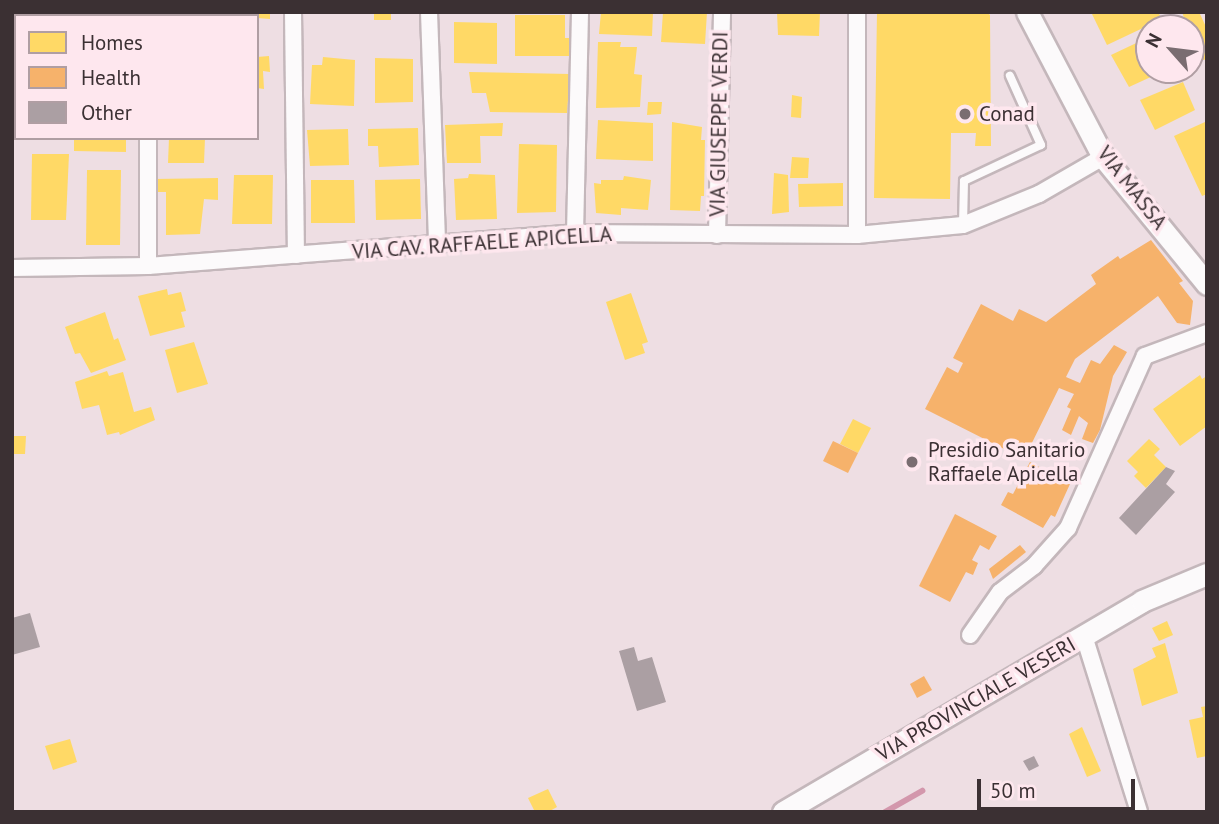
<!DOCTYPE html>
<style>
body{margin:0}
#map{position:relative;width:1219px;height:824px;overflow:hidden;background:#eedee3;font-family:"PT Sans",sans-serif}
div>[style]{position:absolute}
.homes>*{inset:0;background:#ffd966}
.health>*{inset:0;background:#f6b26b}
.stream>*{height:6px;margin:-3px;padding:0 3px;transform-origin:3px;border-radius:3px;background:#d397ac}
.building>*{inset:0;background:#ab9fa3}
.roads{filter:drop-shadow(2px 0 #c4b7bb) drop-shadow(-2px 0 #c4b7bb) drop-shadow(0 2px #c4b7bb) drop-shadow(0 -2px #c4b7bb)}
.service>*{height:8px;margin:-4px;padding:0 4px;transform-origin:4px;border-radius:4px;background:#fcfafb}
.minor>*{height:16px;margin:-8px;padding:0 8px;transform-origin:8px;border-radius:8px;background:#fcfafb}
.tertiary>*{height:21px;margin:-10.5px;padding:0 10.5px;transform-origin:10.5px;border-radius:10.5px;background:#fcfafb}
.dots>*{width:19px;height:19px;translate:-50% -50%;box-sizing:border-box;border:4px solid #fee7ee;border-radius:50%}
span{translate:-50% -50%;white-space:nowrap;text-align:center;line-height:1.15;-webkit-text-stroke:7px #fee7ee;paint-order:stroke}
.poi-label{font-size:21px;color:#3b3033}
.left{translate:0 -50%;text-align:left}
.street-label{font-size:21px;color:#3b3033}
.frame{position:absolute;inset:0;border:14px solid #3b3033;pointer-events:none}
.legend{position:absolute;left:14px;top:14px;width:245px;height:126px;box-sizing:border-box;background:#fee7ee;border:2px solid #b09ea3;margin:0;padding:9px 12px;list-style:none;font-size:21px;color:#3b3033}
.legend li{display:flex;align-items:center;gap:14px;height:35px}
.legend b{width:35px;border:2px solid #b09ea3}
.north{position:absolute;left:1135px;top:14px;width:70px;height:70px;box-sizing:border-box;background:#fee7ee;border:2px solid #b09ea3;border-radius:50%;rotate:298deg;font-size:19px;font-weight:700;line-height:28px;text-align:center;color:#3b3033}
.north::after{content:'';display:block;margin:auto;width:24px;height:32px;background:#7a6d71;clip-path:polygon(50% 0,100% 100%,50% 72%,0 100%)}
.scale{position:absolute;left:977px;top:779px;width:158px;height:32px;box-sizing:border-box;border:4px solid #3b3033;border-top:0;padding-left:9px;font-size:21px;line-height:24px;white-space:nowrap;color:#3b3033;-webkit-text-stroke:5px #fee7ee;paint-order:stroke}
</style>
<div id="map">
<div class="homes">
<div style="clip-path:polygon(171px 12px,209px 12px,209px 16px,171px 16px)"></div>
<div style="clip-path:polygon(229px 12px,270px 12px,270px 19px,229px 16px)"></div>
<div style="clip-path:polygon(374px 12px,391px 12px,391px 20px,374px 20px)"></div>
<div style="clip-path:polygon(601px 12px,653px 12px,652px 36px,599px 34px)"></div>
<div style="clip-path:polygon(663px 12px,707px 12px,705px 44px,661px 42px)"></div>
<div style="clip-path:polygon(777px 12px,820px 12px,819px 36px,778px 35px)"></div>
<div style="clip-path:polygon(877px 12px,987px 12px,990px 15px,991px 146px,975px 146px,976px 133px,951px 133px,950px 199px,874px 198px)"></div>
<div style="clip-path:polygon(1091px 12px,1158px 12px,1162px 19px,1107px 45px)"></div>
<div style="clip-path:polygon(1182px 12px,1199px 12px,1207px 29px,1207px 59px,1203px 60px,1196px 42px,1191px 45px,1191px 28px,1182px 28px,1187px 26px)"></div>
<div style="clip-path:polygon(515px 15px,565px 15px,565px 38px,569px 38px,569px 56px,515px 56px)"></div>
<div style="clip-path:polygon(454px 22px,497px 23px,497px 64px,454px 63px)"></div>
<div style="clip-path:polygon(1149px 37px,1149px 70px,1166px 70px,1129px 87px,1111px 55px)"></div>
<div style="clip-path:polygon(598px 42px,621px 42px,620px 47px,637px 47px,634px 74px,642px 75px,640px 107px,596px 108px)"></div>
<div style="clip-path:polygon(269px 56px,270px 72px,263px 71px,264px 89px,257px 88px,257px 57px)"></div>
<div style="clip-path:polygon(323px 57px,355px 60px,354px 106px,310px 104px,312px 65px,322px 65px)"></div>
<div style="clip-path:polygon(375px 58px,413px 59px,413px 102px,375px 103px)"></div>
<div style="clip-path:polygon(469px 72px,570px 74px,567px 113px,490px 112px,486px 93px,472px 93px)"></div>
<div style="clip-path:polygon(1183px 82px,1195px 110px,1155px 130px,1140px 100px)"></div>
<div style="clip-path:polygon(792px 95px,802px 97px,801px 118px,791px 117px)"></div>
<div style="clip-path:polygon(648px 102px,662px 102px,661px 114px,647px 115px)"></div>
<div style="clip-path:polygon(598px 120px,653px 123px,653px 161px,596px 159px)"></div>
<div style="clip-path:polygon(672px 122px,702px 127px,701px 140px,705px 140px,704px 196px,701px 196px,700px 211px,670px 210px)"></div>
<div style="clip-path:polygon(1205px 122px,1207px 194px,1202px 196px,1174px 136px)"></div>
<div style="clip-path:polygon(503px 123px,502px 136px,480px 136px,481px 163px,447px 163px,445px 125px)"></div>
<div style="clip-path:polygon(418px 128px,419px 165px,379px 167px,378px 146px,368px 146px,368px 129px)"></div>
<div style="clip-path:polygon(348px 129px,349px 165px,310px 166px,307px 130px)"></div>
<div style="clip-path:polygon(74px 138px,126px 138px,126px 152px,74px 151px)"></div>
<div style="clip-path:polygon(169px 138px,205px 138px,204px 163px,168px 163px)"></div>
<div style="clip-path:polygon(519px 144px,557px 145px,556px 212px,517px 213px)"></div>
<div style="clip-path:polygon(32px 154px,69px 154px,66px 220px,31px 220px)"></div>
<div style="clip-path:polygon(792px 157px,809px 158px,808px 178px,790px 178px)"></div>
<div style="clip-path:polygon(87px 170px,121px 170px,120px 245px,86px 245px)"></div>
<div style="clip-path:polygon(774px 173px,788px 175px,789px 212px,772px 214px)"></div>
<div style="clip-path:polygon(469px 174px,495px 175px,497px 219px,456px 220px,454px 179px,468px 178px)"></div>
<div style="clip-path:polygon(234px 175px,273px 175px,272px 224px,232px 224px)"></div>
<div style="clip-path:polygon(624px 176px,651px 180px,648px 210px,621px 208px,621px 215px,596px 213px,594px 183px,601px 184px,601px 180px,623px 180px)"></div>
<div style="clip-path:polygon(218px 178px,218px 200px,204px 199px,200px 234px,166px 235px,166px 192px,155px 192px,154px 179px)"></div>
<div style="clip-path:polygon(420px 179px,421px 219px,376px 220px,375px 180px)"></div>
<div style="clip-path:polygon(311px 180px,354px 180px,355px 223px,311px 223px)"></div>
<div style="clip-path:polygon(843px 183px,843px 206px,799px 207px,798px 184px)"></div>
<div style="clip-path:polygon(167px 289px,168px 295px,181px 292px,186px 311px,181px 312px,185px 327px,150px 336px,138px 296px)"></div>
<div style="clip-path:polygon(631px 293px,648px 342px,642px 344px,645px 353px,625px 360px,606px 302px)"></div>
<div style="clip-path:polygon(105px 312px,114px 340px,118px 338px,126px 360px,91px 373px,80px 353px,75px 354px,65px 327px)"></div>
<div style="clip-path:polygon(194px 342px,208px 384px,177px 393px,165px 350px)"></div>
<div style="clip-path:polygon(107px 371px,109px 376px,123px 372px,134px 412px,151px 407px,155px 420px,120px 435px,119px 432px,107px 435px,99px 405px,82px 409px,75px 382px)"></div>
<div style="clip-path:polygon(1200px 375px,1202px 379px,1207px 376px,1207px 426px,1180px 446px,1153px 409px)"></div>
<div style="clip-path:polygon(853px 419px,871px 428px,858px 453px,840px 444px)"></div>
<div style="clip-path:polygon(12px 436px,26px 436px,25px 454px,12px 454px)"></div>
<div style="clip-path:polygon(1149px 439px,1160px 449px,1154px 455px,1166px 467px,1146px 488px,1134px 476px,1138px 472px,1127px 461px)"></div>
<div style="clip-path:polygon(1167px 621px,1173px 635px,1159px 641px,1152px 628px)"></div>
<div style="clip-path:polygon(1165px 643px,1178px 693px,1142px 706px,1133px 669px,1156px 657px,1152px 648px)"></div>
<div style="clip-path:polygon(1207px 706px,1207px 756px,1197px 758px,1189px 720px,1203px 717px,1201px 707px)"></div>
<div style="clip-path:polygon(1082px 727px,1101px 771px,1087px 777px,1069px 734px)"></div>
<div style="clip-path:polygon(70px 739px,77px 762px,53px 770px,45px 746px)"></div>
<div style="clip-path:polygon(548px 789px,557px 807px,548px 812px,535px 812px,528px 798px)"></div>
</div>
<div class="health">
<div style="clip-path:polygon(1151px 240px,1183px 281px,1179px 283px,1193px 301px,1190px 325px,1177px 323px,1158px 296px,1075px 359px,1066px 377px,1080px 383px,1091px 360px,1100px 364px,1114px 345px,1127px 352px,1113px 376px,1100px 430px,1093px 443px,1082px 439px,1088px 423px,1079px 416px,1071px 435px,1062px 430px,1071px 409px,1067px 407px,1074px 394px,1059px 388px,1024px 459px,925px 409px,947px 367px,958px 373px,963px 363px,953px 358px,981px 304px,1013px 321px,1019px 309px,1046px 322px,1096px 284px,1091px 275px,1118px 256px,1120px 259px)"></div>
<div style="clip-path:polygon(833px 441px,858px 453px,848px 473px,823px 461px)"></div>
<div style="clip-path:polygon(1030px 462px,1070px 484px,1055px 517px,1051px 515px,1043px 528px,1001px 505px,1008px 492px,1013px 494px)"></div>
<div style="clip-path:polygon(955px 514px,997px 536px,989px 550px,980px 545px,972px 560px,978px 563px,973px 575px,966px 572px,950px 602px,919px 586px)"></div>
<div style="clip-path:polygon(1020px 545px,1026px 552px,993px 579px,989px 569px)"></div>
<div style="clip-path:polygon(924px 676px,932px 690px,917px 698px,910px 684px)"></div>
</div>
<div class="stream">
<div style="left:885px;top:812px;width:43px;rotate:-29.6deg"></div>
</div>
<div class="building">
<div style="clip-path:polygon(1166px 467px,1175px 471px,1166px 484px,1175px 492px,1136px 535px,1119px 518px)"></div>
<div style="clip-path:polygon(30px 613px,40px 647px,12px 655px,12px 618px)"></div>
<div style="clip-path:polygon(634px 647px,638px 661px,652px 657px,666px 702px,637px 711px,619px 651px)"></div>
<div style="clip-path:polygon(1034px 756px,1039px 766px,1029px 771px,1023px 761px)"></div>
</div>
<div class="roads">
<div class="service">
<div style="left:963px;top:225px;width:44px;rotate:-88.7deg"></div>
<div style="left:964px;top:181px;width:85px;rotate:-25.1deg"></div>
<div style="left:1041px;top:145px;width:76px;rotate:-114.2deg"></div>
</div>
<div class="minor">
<div style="left:293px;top:12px;width:243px;rotate:89.3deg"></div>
<div style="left:429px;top:12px;width:233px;rotate:88deg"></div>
<div style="left:857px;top:12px;width:223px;rotate:90deg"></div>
<div style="left:148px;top:16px;width:4px;rotate:-90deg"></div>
<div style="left:575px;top:233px;width:221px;rotate:-88.7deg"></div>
<div style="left:717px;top:235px;width:223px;rotate:-88.7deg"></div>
<div style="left:148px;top:266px;width:128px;rotate:-90deg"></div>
<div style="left:12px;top:268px;width:136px;rotate:-0.8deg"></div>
<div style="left:148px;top:266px;width:428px;rotate:-4.4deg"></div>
<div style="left:575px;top:233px;width:282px;rotate:0.4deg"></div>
<div style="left:857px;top:235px;width:106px;rotate:-5.4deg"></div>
<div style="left:963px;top:225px;width:82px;rotate:-22.2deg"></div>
<div style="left:1039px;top:194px;width:74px;rotate:-30deg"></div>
<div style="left:970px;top:635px;width:52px;rotate:-55.1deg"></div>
<div style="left:1000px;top:592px;width:43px;rotate:-37.4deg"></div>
<div style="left:1034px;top:566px;width:51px;rotate:-48.2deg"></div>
<div style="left:1068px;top:528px;width:188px;rotate:-65.9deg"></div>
<div style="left:1145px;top:356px;width:66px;rotate:-20.4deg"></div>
<div style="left:1084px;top:636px;width:184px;rotate:72.6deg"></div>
</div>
<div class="tertiary">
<div style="left:1027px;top:12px;width:164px;rotate:62.3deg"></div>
<div style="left:1103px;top:157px;width:164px;rotate:50.7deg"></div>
<div style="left:783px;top:812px;width:416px;rotate:-30.4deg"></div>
<div style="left:1142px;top:601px;width:70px;rotate:-22.6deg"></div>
</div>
</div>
<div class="dots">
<div style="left:965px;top:114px;background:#7a6d71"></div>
<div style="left:912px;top:462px;background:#7a6d71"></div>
</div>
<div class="poi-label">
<span class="left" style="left:979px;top:114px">Conad</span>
<span class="left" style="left:928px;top:462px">Presidio Sanitario<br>Raffaele Apicella</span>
</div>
<div class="street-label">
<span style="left:719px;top:124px;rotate:-89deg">VIA GIUSEPPE VERDI</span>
<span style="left:1132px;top:188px;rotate:52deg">VIA MASSA</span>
<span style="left:482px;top:243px;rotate:-4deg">VIA CAV. RAFFAELE APICELLA</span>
<span style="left:976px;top:699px;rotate:-30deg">VIA PROVINCIALE VESERI</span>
</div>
<div class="frame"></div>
<ul class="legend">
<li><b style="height:19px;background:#ffd966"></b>Homes</li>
<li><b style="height:19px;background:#f6b26b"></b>Health</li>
<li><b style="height:19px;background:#ab9fa3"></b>Other</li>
</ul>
<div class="north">N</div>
<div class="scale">50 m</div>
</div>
